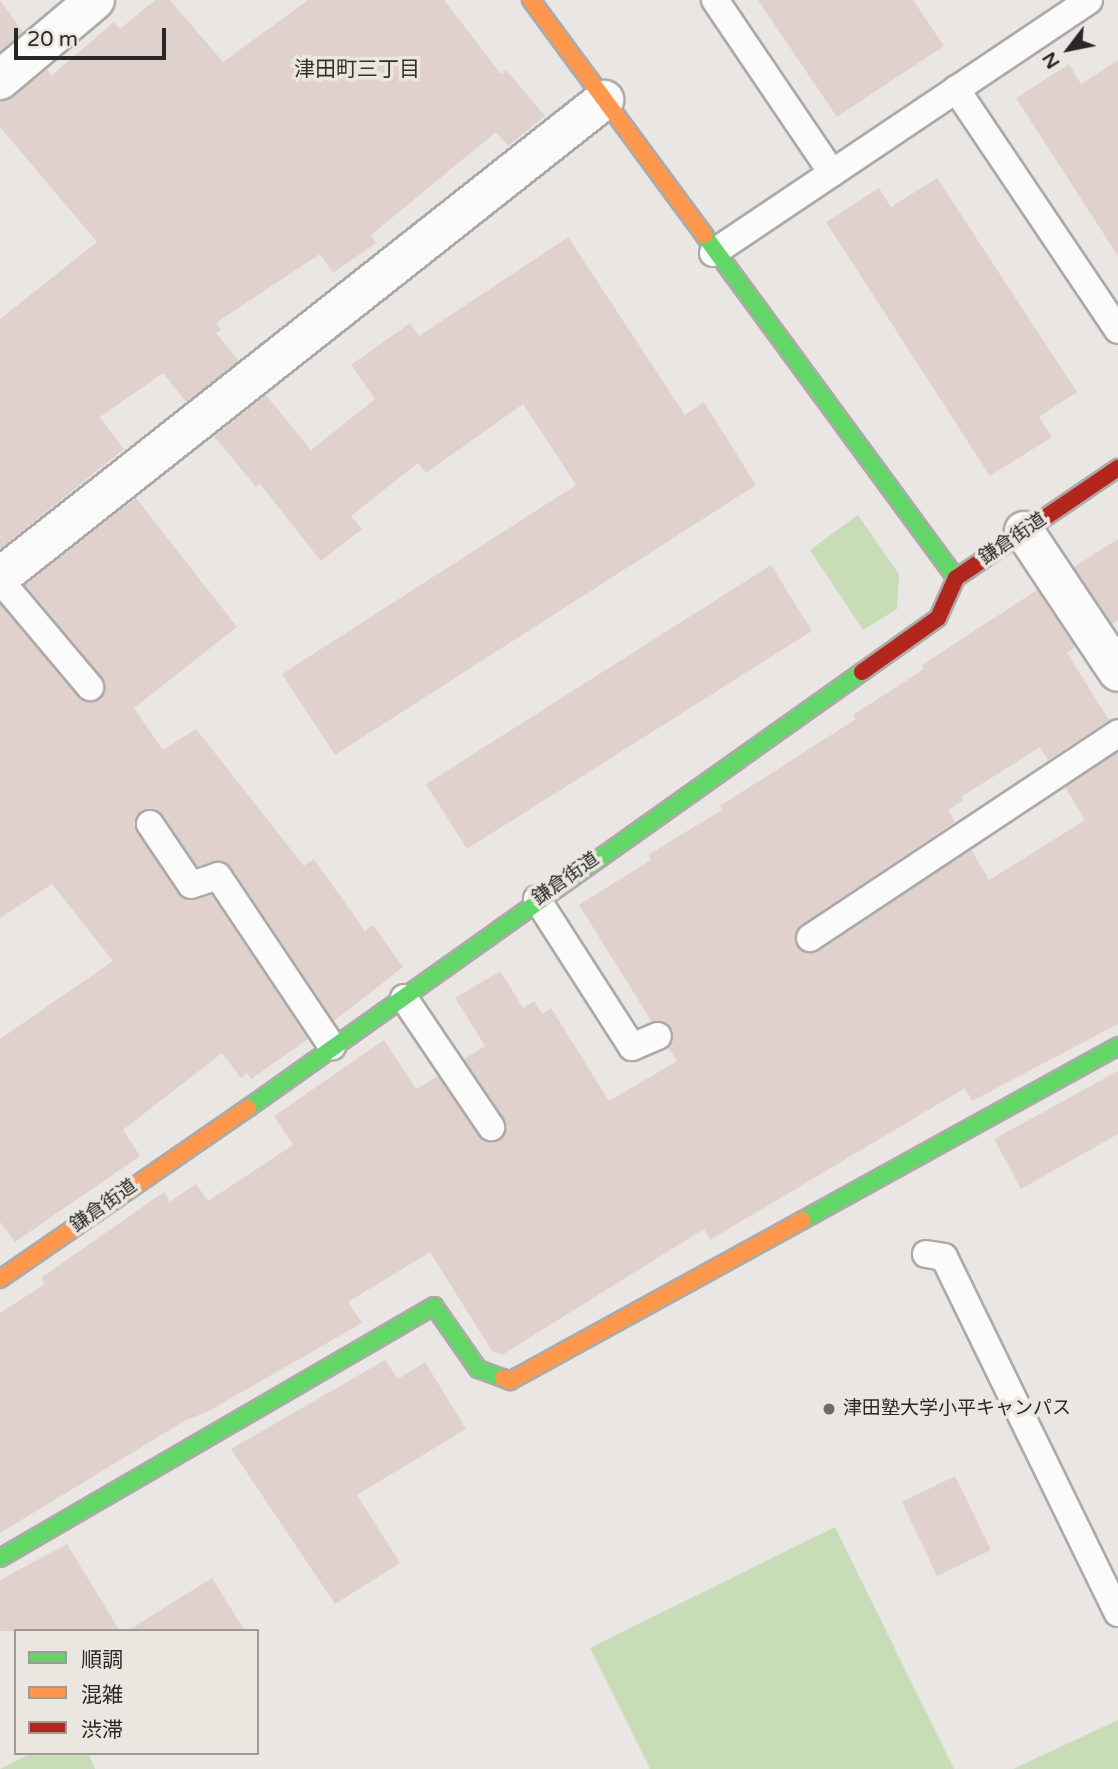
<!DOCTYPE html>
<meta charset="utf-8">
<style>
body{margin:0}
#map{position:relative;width:1118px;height:1769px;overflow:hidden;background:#e9e6e4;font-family:"Varela Round","Noto Sans JP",sans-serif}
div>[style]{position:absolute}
.green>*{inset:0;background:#c9dcb8}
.building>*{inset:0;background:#e1d1cc}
.roads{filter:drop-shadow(2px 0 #acaaa8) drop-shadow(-2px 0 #acaaa8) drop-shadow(0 2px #acaaa8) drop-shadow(0 -2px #acaaa8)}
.lane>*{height:26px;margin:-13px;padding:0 13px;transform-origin:13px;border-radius:13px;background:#fcfbfb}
.street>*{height:38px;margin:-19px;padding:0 19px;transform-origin:19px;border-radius:19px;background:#fcfbfb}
.fast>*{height:16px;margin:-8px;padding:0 8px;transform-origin:8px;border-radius:8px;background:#63d668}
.slow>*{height:16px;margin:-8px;padding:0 8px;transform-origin:8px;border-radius:8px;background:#ff974d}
.jam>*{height:16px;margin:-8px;padding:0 8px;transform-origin:8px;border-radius:8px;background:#b3261e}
.dots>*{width:19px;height:19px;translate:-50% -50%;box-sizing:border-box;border:4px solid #ece6e1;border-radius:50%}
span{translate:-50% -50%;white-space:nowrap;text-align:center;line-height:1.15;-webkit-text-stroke:7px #ece6e1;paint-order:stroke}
.street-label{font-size:19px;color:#2a2826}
.poi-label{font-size:19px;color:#2a2826}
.left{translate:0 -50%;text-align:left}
.neighbourhood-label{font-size:21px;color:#34302c}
.legend{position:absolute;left:14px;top:1629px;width:245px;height:126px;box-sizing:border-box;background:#ece6e1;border:2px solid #9e9a96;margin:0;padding:9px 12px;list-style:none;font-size:21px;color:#2a2826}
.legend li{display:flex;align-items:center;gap:14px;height:35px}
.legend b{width:35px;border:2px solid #9e9a96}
.north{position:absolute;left:1034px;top:14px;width:70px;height:70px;-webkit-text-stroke:5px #ece6e1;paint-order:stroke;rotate:238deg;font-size:19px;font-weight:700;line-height:28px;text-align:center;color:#2a2826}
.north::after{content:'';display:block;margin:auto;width:24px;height:32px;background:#2a2826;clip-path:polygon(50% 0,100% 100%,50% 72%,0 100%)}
.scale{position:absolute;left:14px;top:28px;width:152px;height:32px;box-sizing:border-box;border:4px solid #2a2826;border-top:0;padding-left:9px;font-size:21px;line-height:24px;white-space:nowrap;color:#2a2826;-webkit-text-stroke:5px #ece6e1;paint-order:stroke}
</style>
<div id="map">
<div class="green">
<div style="clip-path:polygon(858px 515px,899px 574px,897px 609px,863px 630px,810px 550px)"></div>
<div style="clip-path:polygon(835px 1527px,954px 1769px,650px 1769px,590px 1648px)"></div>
<div style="clip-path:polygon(1118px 1720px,1118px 1769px,1013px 1769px)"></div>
<div style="clip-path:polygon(32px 1753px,88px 1753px,95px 1769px,0 1769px)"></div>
</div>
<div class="building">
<div style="clip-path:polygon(0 0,23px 32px,0 51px)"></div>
<div style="clip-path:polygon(155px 0,170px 0,223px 62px,308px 0,444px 0,501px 74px,506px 70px,545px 116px,508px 146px,496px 132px,371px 235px,376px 243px,333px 273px,320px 254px,216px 323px,221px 330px,216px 333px,239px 361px,186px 402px,163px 373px,100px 417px,124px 449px,0 549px,0 319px,97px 242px,0 127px,0 101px,14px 97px,47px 69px,51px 76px,114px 22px,120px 29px)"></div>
<div style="clip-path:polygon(758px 0,913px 0,944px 46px,837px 117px)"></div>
<div style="clip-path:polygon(1118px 60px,1118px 256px,1016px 98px,1069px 64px,1081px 84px)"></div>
<div style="clip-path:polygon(937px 178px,1077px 392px,1039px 417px,1052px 437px,990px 476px,826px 222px,879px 188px,891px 207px)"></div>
<div style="clip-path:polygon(568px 237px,685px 415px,704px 402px,756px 485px,335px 755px,282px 674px,576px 485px,523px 404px,426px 473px,418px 463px,351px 516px,362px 529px,321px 561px,260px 484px,256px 487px,214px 436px,266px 395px,311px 450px,375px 399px,351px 365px,410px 323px,419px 336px)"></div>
<div style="clip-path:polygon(136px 498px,237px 627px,134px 708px,163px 750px,196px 729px,304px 866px,314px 859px,365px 931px,373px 925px,403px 967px,334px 1021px,231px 867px,222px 861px,197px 866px,163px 815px,150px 808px,141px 811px,134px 824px,137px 832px,178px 894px,187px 900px,212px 895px,308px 1039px,251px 1079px,247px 1073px,241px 1078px,222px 1053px,123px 1130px,140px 1156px,15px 1242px,0 1222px,0 1039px,113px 961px,52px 884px,0 918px,0 604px,78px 697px,85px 702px,100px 699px,105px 692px,102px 677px,25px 585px)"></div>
<div style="clip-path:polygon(1118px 539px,1118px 620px,1112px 624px,1074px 567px)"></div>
<div style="clip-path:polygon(771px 565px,812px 631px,467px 849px,426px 784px)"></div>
<div style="clip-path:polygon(1037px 590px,1075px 647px,1067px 653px,1109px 720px,1048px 760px,1040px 747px,961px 797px,963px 800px,948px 810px,955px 822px,801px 925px,794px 940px,804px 952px,819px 951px,971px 849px,989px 880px,1085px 820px,1065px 787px,1118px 752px,1118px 1024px,972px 1101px,965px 1088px,710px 1240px,704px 1229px,502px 1355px,492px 1351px,430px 1252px,348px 1302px,362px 1323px,207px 1412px,186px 1420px,0 1533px,0 1313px,45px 1284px,41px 1278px,164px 1192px,170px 1202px,196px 1184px,208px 1201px,293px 1145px,274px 1116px,384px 1040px,416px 1089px,438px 1076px,478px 1136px,491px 1143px,500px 1140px,507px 1127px,504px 1119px,464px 1059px,485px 1046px,455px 998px,500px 971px,523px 1008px,534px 1001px,542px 1014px,551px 1008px,609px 1101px,677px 1061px,668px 1047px,672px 1029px,661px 1021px,652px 1022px,579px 905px,651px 860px,648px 855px,722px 810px,720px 806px,856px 719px,853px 715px,924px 669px,922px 665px)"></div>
<div style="clip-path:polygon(1118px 1071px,1118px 1134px,1021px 1189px,994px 1139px)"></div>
<div style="clip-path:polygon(385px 1360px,398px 1379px,425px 1362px,466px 1429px,357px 1495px,400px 1563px,335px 1604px,231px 1449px)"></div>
<div style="clip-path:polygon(955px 1476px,991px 1550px,937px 1576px,902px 1502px)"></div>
<div style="clip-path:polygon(67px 1544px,120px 1631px,0 1631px,0 1580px)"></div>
<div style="clip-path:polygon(212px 1578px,245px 1631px,127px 1631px)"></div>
</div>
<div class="roads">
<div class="lane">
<div style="left:715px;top:0;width:209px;rotate:55.9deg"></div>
<div style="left:956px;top:89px;width:290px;rotate:56.1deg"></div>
<div style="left:713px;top:253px;width:453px;rotate:-33.9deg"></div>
<div style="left:0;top:580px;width:140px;rotate:49.9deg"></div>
<div style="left:150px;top:824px;width:73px;rotate:56.1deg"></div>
<div style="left:191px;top:885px;width:28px;rotate:-18deg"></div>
<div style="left:218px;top:876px;width:205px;rotate:56.2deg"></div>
<div style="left:537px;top:899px;width:176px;rotate:57.3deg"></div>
<div style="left:632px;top:1047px;width:28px;rotate:-23deg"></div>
<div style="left:810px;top:938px;width:370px;rotate:-33.6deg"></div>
<div style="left:404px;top:998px;width:156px;rotate:56deg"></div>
<div style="left:926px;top:1254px;width:18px;rotate:9deg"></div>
<div style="left:944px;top:1257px;width:396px;rotate:64deg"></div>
</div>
<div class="street">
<div style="left:0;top:80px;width:124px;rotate:-40.1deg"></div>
<div style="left:1024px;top:531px;width:169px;rotate:56.3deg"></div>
<div style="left:0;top:577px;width:770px;rotate:-38.3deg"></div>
</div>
<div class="fast">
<div style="left:704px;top:235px;width:426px;rotate:53.7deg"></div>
<div style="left:248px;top:1108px;width:753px;rotate:-35.38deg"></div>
<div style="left:803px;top:1220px;width:360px;rotate:-28.9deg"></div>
<div style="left:0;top:1558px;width:502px;rotate:-30.14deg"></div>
<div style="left:434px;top:1306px;width:77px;rotate:55.1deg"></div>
<div style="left:478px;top:1369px;width:27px;rotate:20deg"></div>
</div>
<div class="slow">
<div style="left:531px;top:0;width:292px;rotate:53.6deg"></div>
<div style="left:0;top:1279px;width:301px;rotate:-34.6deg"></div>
<div style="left:503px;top:1378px;width:8px;rotate:23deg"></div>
<div style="left:510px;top:1381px;width:334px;rotate:-28.8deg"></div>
</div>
<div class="jam">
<div style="left:862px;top:672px;width:93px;rotate:-35.4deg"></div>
<div style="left:938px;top:618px;width:44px;rotate:-65.8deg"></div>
<div style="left:956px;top:578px;width:196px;rotate:-34.2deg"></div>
</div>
</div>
<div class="dots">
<div style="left:829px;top:1409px;background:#6d6a68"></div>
</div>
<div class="street-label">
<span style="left:1013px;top:539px;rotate:-34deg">鎌倉街道</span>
<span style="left:566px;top:879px;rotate:-35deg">鎌倉街道</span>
<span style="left:104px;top:1206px;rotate:-35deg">鎌倉街道</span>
</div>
<div class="poi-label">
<span class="left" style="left:843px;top:1409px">津田塾大学小平キャンパス</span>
</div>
<div class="neighbourhood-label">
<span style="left:357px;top:70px">津田町三丁目</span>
</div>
<ul class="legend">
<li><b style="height:9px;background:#63d668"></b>順調</li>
<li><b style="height:9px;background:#ff974d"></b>混雑</li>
<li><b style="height:9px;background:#b3261e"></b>渋滞</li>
</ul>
<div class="north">N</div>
<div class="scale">20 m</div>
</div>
